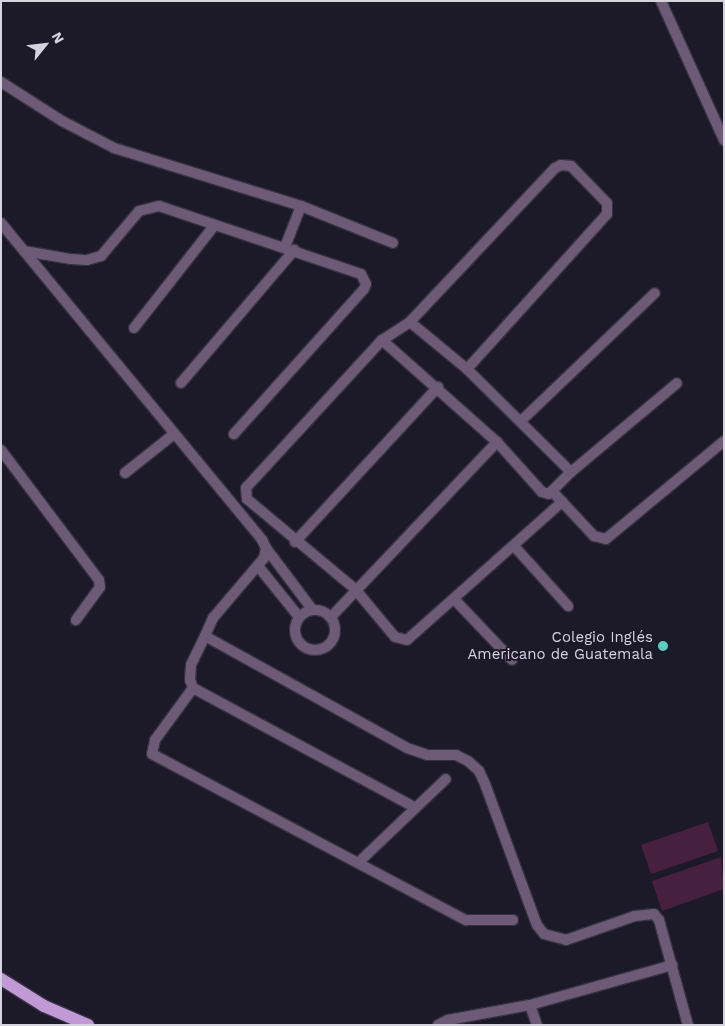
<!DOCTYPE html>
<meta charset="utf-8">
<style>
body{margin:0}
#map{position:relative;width:725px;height:1026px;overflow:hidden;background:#1c1928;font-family:"Work Sans",sans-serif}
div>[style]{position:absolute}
.green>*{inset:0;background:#48203f}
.roads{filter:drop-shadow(1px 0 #363341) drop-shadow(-1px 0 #363341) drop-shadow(0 1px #363341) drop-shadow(0 -1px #363341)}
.minor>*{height:10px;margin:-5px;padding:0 5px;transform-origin:5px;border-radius:5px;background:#6d5a77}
.minor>.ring{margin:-5px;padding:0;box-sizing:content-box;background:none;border:10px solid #6d5a77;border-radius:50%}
.primary>*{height:12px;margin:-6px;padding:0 6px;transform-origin:6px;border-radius:6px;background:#c099d5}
.dots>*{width:14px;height:14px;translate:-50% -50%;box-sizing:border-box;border:2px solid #1c1928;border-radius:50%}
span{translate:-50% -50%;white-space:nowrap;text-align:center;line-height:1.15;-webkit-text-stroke:4px #1c1928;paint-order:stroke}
.poi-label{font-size:15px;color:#d5d3de}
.right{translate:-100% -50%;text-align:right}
.frame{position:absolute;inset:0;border:2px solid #d5d3de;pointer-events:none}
.north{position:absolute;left:20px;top:20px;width:50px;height:50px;-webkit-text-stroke:4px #1c1928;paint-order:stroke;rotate:61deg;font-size:14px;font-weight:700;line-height:20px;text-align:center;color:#d5d3de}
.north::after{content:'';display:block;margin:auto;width:18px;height:22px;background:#d5d3de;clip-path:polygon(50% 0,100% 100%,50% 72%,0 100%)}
</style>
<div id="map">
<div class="green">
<div style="clip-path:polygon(708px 822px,718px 851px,651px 874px,641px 845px)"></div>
<div style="clip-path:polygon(721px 857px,724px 889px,662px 911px,652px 881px)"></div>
</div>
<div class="roads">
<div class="minor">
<div style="left:661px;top:1px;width:153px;rotate:65.6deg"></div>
<div style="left:1px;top:82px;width:72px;rotate:32.6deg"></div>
<div style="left:62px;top:121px;width:59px;rotate:27.4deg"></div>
<div style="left:114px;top:148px;width:196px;rotate:17.2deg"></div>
<div style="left:301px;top:206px;width:99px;rotate:21.9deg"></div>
<div style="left:1px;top:223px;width:411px;rotate:50.5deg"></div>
<div style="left:262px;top:540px;width:9px;rotate:63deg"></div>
<div style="left:266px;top:548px;width:10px;rotate:101deg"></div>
<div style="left:264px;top:558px;width:79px;rotate:130.4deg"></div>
<div style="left:213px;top:618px;width:20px;rotate:114deg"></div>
<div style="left:205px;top:636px;width:231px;rotate:29deg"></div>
<div style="left:407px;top:748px;width:21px;rotate:19deg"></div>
<div style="left:427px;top:755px;width:29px"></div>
<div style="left:456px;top:755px;width:13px;rotate:27deg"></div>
<div style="left:468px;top:761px;width:15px;rotate:42deg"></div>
<div style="left:479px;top:771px;width:14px;rotate:65deg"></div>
<div style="left:485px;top:784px;width:150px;rotate:69.8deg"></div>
<div style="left:537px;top:925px;width:11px;rotate:52deg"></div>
<div style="left:544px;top:934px;width:23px;rotate:15deg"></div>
<div style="left:566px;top:940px;width:73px;rotate:-19.2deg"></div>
<div style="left:635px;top:916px;width:19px;rotate:-6deg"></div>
<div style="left:654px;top:914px;width:8px;rotate:50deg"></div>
<div style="left:659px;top:920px;width:109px;rotate:74.6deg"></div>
<div style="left:285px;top:247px;width:44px;rotate:-68.7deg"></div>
<div style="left:24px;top:251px;width:48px;rotate:9.7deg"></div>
<div style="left:71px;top:259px;width:16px;rotate:4deg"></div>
<div style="left:87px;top:260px;width:15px;rotate:-16deg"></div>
<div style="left:101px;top:256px;width:59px;rotate:-49.8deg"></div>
<div style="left:139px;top:211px;width:21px;rotate:-14deg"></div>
<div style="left:159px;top:206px;width:213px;rotate:18.6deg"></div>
<div style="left:361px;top:274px;width:11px;rotate:63deg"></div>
<div style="left:366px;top:284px;width:5px;rotate:112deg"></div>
<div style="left:364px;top:289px;width:195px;rotate:131.9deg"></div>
<div style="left:134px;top:328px;width:130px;rotate:-51.9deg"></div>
<div style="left:382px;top:340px;width:154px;rotate:41.6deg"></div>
<div style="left:497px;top:442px;width:67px;rotate:48deg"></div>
<div style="left:542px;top:492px;width:7px;rotate:16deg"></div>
<div style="left:549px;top:494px;width:31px;rotate:-45deg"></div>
<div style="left:571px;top:472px;width:146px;rotate:-135.3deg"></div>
<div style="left:467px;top:369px;width:74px;rotate:-140.5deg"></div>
<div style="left:467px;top:369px;width:209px;rotate:-47.9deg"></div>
<div style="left:607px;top:214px;width:11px;rotate:-90deg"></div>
<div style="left:607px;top:203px;width:52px;rotate:-134.2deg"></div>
<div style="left:571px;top:166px;width:10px;rotate:-174deg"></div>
<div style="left:561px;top:165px;width:7px;rotate:153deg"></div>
<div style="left:555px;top:168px;width:212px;rotate:133.3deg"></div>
<div style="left:410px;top:322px;width:33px;rotate:147deg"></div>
<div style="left:382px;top:340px;width:201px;rotate:132.6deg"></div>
<div style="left:246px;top:488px;width:11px;rotate:85deg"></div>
<div style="left:247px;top:499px;width:141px;rotate:39.8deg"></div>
<div style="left:355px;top:589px;width:62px;rotate:50.2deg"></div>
<div style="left:395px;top:637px;width:12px;rotate:14deg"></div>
<div style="left:407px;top:640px;width:208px;rotate:-41.7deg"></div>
<div style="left:181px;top:383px;width:175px;rotate:-49.6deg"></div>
<div style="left:521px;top:421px;width:185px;rotate:-43.7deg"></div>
<div style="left:1px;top:450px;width:163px;rotate:53deg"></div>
<div style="left:99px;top:580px;width:7px;rotate:82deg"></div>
<div style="left:100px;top:587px;width:41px;rotate:126deg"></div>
<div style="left:571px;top:472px;width:138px;rotate:-40deg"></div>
<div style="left:125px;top:473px;width:63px;rotate:-38.5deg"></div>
<div style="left:552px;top:491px;width:62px;rotate:47deg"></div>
<div style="left:594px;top:536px;width:12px;rotate:14deg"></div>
<div style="left:606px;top:539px;width:153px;rotate:-39.7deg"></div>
<div style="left:295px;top:542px;width:211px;rotate:-47.3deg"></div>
<div style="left:514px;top:546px;width:81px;rotate:48deg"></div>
<div style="left:266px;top:548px;width:76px;rotate:53deg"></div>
<div style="left:258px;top:566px;width:65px;rotate:51.2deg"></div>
<div style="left:454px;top:599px;width:84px;rotate:46.4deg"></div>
<div class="ring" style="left:295px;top:610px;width:30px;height:30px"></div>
<div style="left:331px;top:617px;width:241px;rotate:-46.5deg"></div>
<div style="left:205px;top:636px;width:32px;rotate:116deg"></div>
<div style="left:191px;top:665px;width:15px;rotate:94deg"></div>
<div style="left:190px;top:680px;width:9px;rotate:69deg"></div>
<div style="left:193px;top:688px;width:253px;rotate:28.3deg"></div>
<div style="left:193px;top:688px;width:64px;rotate:126.2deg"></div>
<div style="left:155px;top:740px;width:14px;rotate:102deg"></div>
<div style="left:152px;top:754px;width:355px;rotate:27.9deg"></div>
<div style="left:466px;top:920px;width:47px"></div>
<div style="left:359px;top:862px;width:120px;rotate:-43.7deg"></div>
<div style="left:530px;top:1005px;width:21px;rotate:71deg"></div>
<div style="left:438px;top:1025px;width:11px;rotate:-27deg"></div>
<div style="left:448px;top:1020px;width:83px;rotate:-10.4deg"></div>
<div style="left:530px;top:1005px;width:148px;rotate:-15.7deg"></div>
</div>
<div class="primary">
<div style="left:1px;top:979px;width:51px;rotate:32.1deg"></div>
<div style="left:44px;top:1006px;width:48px;rotate:23.4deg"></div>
</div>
</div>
<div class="dots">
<div style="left:663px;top:646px;background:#59cebf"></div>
</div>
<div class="poi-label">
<span class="right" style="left:653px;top:646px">Colegio Inglés<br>Americano de Guatemala</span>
</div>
<div class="frame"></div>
<div class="north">N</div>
</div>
